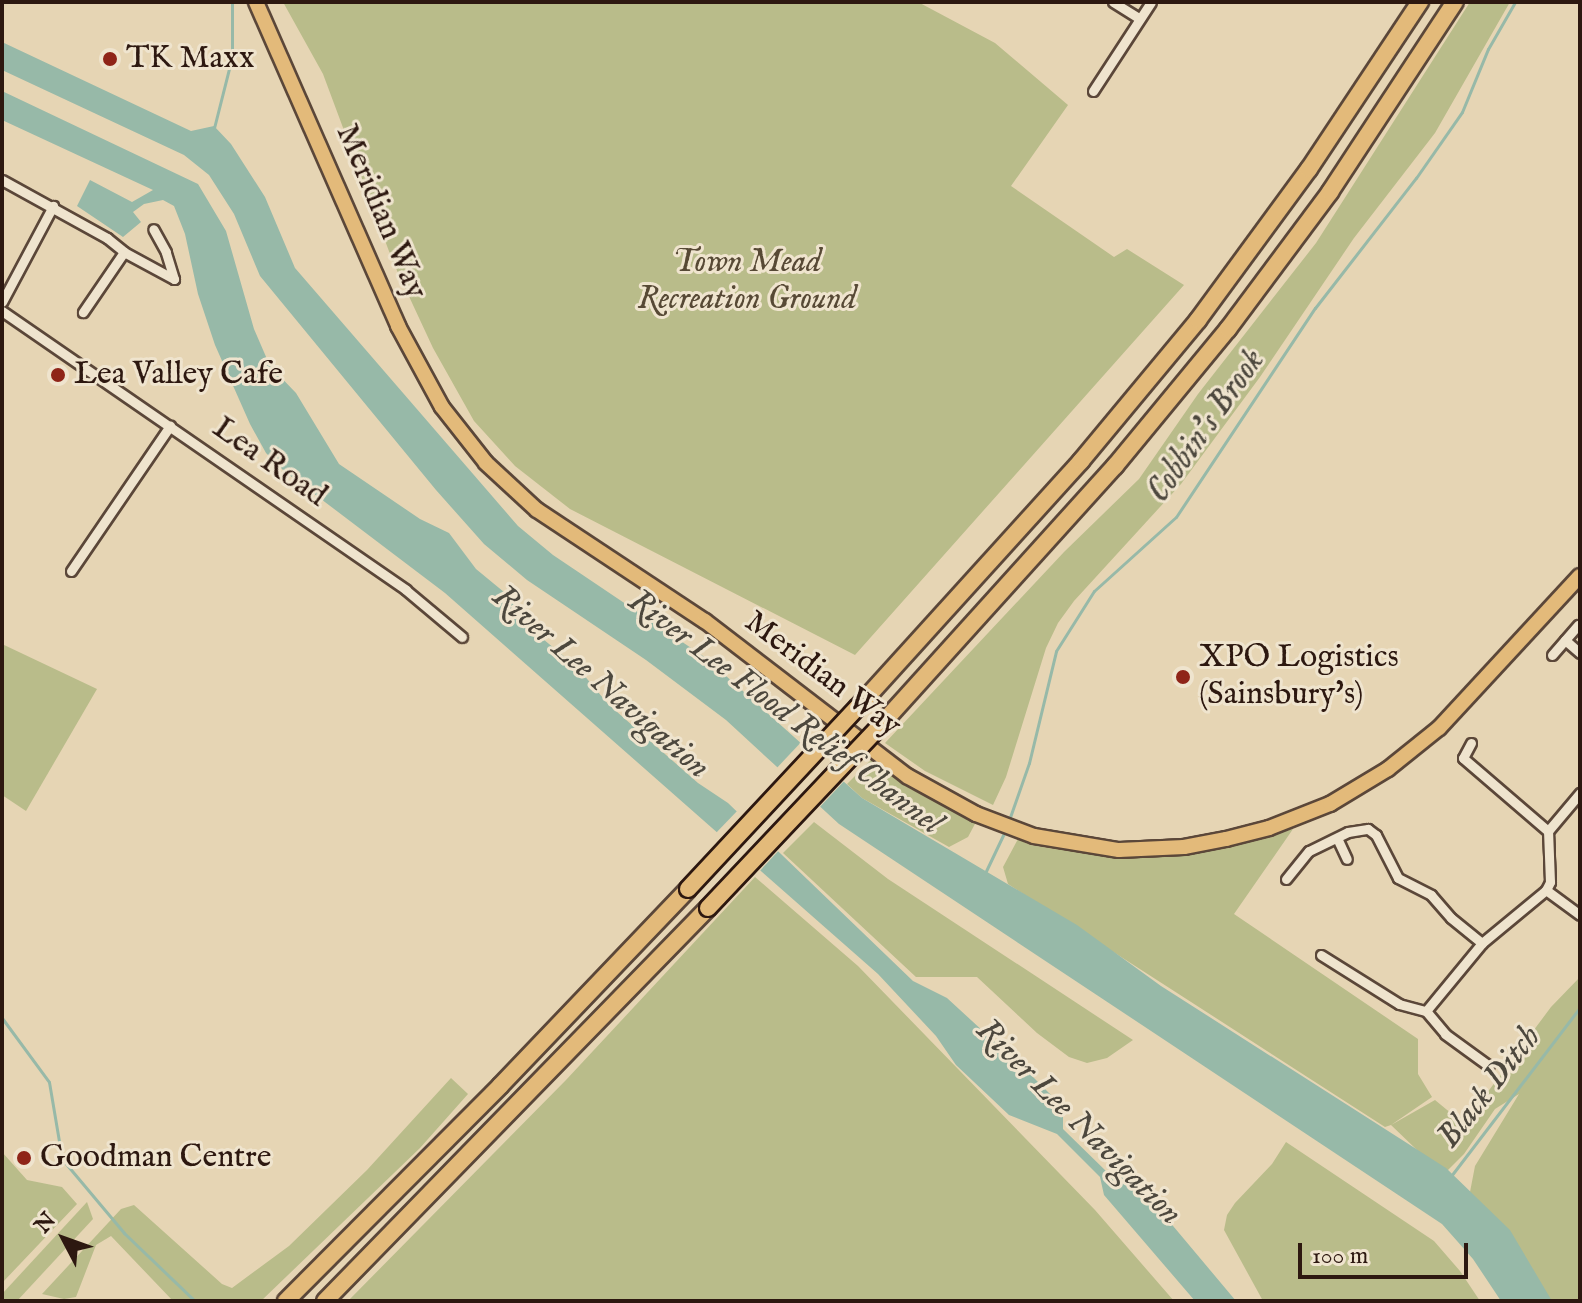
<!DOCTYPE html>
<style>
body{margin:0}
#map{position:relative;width:1582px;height:1303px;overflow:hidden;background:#e6d5b4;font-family:"IM FELL English",serif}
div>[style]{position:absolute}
.green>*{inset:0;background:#b9bc8a}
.water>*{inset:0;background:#97b9a8}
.pier>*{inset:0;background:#e6d5b4}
.stream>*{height:3px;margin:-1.5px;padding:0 1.5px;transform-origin:1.5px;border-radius:1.5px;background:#97b9a8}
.roads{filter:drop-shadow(2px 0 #5b4739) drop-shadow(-2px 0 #5b4739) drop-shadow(0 2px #5b4739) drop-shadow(0 -2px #5b4739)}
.street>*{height:9px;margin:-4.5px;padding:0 4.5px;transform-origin:4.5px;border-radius:4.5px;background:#efe4ce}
.primary>*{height:14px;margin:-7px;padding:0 7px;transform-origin:7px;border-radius:7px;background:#e3ba7a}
.highway>*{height:16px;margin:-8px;padding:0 8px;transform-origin:8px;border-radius:8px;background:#e3ba7a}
.bridges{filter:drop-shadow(2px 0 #2d1810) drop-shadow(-2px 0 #2d1810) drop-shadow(0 2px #2d1810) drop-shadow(0 -2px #2d1810)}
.highway-bridge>*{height:16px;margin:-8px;padding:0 8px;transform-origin:8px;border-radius:8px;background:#e3ba7a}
.dots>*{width:22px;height:22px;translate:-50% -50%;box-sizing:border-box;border:4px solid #efe4ce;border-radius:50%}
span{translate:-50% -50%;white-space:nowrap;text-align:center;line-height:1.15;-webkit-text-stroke:6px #efe4ce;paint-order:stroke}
.poi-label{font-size:32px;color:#2d1810}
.left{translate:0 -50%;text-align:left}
.street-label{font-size:32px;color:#2d1810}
.park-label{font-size:32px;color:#574935;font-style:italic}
.water-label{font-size:34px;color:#4d483e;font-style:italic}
.frame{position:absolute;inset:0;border:4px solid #2d1810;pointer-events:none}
.north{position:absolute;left:24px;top:1199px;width:80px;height:80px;-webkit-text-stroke:6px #efe4ce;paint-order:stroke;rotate:311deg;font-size:22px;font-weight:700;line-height:32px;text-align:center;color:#2d1810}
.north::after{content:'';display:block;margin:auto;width:28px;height:36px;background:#2d1810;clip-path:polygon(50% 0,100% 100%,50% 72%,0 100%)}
.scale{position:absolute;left:1298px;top:1243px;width:170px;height:36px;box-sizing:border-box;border:4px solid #2d1810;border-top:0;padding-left:10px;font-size:24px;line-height:28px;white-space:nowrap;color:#2d1810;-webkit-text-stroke:6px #efe4ce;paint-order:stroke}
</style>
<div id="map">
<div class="green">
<div style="clip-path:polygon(283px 2px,918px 2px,995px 43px,1068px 105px,1011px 186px,1114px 257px,1127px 249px,1184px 285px,855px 655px,570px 509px,515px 466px,474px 421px,433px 348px,393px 262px,323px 74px)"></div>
<div style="clip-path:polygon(1470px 2px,1510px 2px,1435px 133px,1354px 238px,1260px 377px,1181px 484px,1074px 601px,1058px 623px,1046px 648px,1006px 777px,993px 805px,925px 771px,885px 743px,1064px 552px,1139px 479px,1198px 394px,1316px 243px)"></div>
<div style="clip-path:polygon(2px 644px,97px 689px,26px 811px,2px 795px)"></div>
<div style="clip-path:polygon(871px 760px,909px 788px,976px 822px,968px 837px,949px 847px,862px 798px,847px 784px)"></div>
<div style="clip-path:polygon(814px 822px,888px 879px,1133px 1040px,1107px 1058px,1087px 1063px,1069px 1057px,1037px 1033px,977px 977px,916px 977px,783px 853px)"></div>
<div style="clip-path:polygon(1293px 829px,1234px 914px,1418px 1039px,1418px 1074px,1432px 1097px,1391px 1125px,1435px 1100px,1458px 1119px,1484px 1097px,1551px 1007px,1580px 977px,1580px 1301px,1549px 1301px,1507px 1231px,1470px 1192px,1475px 1166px,1519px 1094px,1495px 1109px,1464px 1154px,1443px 1175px,1391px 1125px,1385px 1127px,1008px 884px,1003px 867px,1018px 839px,1030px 845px,1090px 854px,1142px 854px,1234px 845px)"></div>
<div style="clip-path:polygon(755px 877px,858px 966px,1095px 1210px,1174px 1301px,348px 1301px,566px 1080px)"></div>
<div style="clip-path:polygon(451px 1078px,468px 1094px,420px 1148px,261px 1301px,173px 1301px,111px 1236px,96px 1245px,76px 1297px,64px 1299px,42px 1294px,121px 1209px,134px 1205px,222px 1284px,232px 1288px,289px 1246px,367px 1170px)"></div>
<div style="clip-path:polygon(1286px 1142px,1434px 1241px,1460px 1271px,1480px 1301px,1263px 1301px,1224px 1230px,1227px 1215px,1235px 1203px,1272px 1164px)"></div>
<div style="clip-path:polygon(2px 1152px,27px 1180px,62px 1187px,77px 1204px,2px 1283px)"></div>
<div style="clip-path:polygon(87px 1202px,93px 1219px,17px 1301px,2px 1301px,2px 1294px)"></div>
</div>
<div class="water">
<div style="clip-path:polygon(2px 42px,191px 131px,214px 126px,231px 144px,265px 197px,295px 268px,518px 526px,553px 555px,706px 658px,862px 798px,1077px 925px,1161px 986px,1446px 1168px,1510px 1230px,1552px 1301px,1501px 1301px,1473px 1259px,1442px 1224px,839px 824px,726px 720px,646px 660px,527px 580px,484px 544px,436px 490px,260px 276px,234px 214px,209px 175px,184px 155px,2px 70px)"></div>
<div style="clip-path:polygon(2px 91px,198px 184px,226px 231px,254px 329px,270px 366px,296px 393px,339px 464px,420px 519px,449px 533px,476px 569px,510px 597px,543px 639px,578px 668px,608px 704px,698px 783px,728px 803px,913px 981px,947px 998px,1034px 1078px,1063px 1107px,1063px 1129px,1109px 1174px,1132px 1177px,1236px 1301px,1195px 1301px,1104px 1195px,1100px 1177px,1057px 1134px,1009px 1115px,956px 1065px,936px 1036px,878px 974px,445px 593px,284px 471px,266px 453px,250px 424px,215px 345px,198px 294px,185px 234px,174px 206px,163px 200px,144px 204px,133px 212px,141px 222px,123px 237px,77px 206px,90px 180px,132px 202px,153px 190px,2px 120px)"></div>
</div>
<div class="pier">
<div style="clip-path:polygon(805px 738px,847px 778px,817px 810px,774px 771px)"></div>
<div style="clip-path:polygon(740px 808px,782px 847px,757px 874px,714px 835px)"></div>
</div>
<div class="stream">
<div style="left:214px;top:128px;width:73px;rotate:-75.8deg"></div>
<div style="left:232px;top:57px;width:55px;rotate:-90deg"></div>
<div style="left:1009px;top:820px;width:60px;rotate:-70.7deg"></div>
<div style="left:1029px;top:763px;width:115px;rotate:-76.4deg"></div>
<div style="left:1056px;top:651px;width:71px;rotate:-57.7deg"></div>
<div style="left:1094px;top:591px;width:110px;rotate:-42.1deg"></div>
<div style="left:1176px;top:517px;width:251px;rotate:-56.4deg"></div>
<div style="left:1315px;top:308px;width:165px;rotate:-52.2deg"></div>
<div style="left:1416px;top:178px;width:80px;rotate:-55.1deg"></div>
<div style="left:1462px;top:112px;width:68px;rotate:-67.6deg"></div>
<div style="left:1488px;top:49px;width:54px;rotate:-60.1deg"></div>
<div style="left:986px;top:871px;width:44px;rotate:-64.6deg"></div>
<div style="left:2px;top:1018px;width:79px;rotate:53.7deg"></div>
<div style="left:49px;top:1082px;width:78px;rotate:80.4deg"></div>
<div style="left:62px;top:1159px;width:97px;rotate:50deg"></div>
<div style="left:124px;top:1233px;width:98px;rotate:43.8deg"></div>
<div style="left:1451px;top:1176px;width:213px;rotate:-52.6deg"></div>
</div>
<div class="roads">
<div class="street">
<div style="left:1113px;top:2px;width:31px;rotate:32deg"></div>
<div style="left:1093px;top:91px;width:106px;rotate:-56.9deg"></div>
<div style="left:2px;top:180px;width:120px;rotate:28.9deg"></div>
<div style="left:107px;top:238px;width:22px;rotate:39deg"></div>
<div style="left:124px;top:252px;width:73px;rotate:124.3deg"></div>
<div style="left:124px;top:252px;width:57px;rotate:28.4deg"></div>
<div style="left:174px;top:279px;width:28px;rotate:-107deg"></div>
<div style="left:166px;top:252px;width:26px;rotate:-119deg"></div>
<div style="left:2px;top:302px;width:109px;rotate:-62deg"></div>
<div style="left:2px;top:311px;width:491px;rotate:34.6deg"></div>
<div style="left:406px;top:590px;width:73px;rotate:40deg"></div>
<div style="left:71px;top:571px;width:176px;rotate:-55.7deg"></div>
<div style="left:1565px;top:640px;width:20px;rotate:41deg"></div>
<div style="left:1552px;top:655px;width:40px;rotate:-49deg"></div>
<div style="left:1471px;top:743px;width:17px;rotate:118deg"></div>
<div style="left:1463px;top:758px;width:112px;rotate:40.7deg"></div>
<div style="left:1337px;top:838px;width:23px;rotate:65deg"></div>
<div style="left:1286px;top:879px;width:36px;rotate:-51deg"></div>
<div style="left:1309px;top:851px;width:43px;rotate:-26deg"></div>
<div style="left:1348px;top:832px;width:20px;rotate:-9deg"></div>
<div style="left:1368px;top:829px;width:10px;rotate:37deg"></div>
<div style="left:1376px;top:835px;width:48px;rotate:62.9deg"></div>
<div style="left:1398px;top:878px;width:37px;rotate:27deg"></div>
<div style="left:1431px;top:895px;width:30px;rotate:49deg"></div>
<div style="left:1451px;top:918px;width:40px;rotate:39deg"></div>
<div style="left:1546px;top:890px;width:42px;rotate:36.3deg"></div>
<div style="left:1321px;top:955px;width:92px;rotate:32.1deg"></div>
<div style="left:1399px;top:1004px;width:28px;rotate:15deg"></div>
<div style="left:1426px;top:1011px;width:88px;rotate:-50.5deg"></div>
<div style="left:1482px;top:943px;width:83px;rotate:-39.6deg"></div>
<div style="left:1546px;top:890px;width:9px;rotate:-63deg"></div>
<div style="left:1550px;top:882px;width:51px;rotate:-92.2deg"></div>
<div style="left:1548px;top:831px;width:50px;rotate:-49.9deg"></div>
<div style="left:1426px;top:1011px;width:30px;rotate:50deg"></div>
<div style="left:1445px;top:1034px;width:54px;rotate:36deg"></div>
</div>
<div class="primary">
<div style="left:256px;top:2px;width:354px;rotate:66.3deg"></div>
<div style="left:398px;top:326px;width:92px;rotate:61.5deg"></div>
<div style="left:442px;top:407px;width:71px;rotate:51.8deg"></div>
<div style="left:486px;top:463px;width:69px;rotate:42.7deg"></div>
<div style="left:537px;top:510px;width:201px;rotate:33.5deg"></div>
<div style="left:705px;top:621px;width:255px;rotate:37.5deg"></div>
<div style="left:907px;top:776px;width:79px;rotate:28.8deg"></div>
<div style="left:976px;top:814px;width:62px;rotate:20.8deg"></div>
<div style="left:1034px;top:836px;width:86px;rotate:9.4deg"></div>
<div style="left:1119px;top:850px;width:65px;rotate:-2.6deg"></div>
<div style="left:1184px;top:847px;width:43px;rotate:-10.8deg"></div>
<div style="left:1226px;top:839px;width:44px;rotate:-14.3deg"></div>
<div style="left:1269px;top:828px;width:66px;rotate:-21.5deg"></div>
<div style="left:1330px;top:804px;width:68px;rotate:-31.1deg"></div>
<div style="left:1388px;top:769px;width:65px;rotate:-38.8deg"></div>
<div style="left:1439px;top:728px;width:207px;rotate:-47.2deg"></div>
</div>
<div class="highway">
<div style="left:858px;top:707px;width:332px;rotate:-47.8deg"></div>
<div style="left:1081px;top:461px;width:183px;rotate:-50.3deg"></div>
<div style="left:1198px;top:320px;width:187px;rotate:-53.7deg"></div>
<div style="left:1309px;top:169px;width:201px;rotate:-56.4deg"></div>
<div style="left:879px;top:727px;width:352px;rotate:-47.9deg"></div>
<div style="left:1115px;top:466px;width:178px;rotate:-50.5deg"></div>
<div style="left:1228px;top:329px;width:171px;rotate:-53.3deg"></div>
<div style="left:1330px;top:192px;width:227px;rotate:-56.7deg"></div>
<div style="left:286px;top:1301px;width:303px;rotate:-45.1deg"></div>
<div style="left:500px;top:1086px;width:272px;rotate:-46.3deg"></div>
<div style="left:325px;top:1301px;width:549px;rotate:-45.74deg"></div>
</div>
</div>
<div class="bridges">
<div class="highway-bridge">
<div style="left:688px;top:889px;width:249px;rotate:-47deg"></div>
<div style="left:708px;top:908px;width:249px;rotate:-46.6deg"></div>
</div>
</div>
<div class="dots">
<div style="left:110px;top:59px;background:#8f2418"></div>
<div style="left:58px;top:375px;background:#8f2418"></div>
<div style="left:1183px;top:677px;background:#8f2418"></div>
<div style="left:24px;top:1158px;background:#8f2418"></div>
</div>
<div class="poi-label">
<span class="left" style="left:126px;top:59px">TK Maxx</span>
<span class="left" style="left:74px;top:375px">Lea Valley Cafe</span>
<span class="left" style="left:1199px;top:677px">XPO Logistics<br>(Sainsbury's)</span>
<span class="left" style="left:40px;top:1158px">Goodman Centre</span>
</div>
<div class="street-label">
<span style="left:380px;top:212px;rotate:67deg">Meridian Way</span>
<span style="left:269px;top:463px;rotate:35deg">Lea Road</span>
<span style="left:822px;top:675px;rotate:37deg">Meridian Way</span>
</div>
<div class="park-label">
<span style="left:747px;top:282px">Town Mead<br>Recreation Ground</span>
</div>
<div class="water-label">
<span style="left:1206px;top:426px;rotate:-55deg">Cobbin's Brook</span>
<span style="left:601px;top:682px;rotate:41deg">River Lee Navigation</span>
<span style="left:785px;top:712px;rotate:37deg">River Lee Flood Relief Channel</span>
<span style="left:1489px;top:1087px;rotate:-52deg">Black Ditch</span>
<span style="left:1079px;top:1122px;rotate:45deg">River Lee Navigation</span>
</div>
<div class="frame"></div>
<div class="north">N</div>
<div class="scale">100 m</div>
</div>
